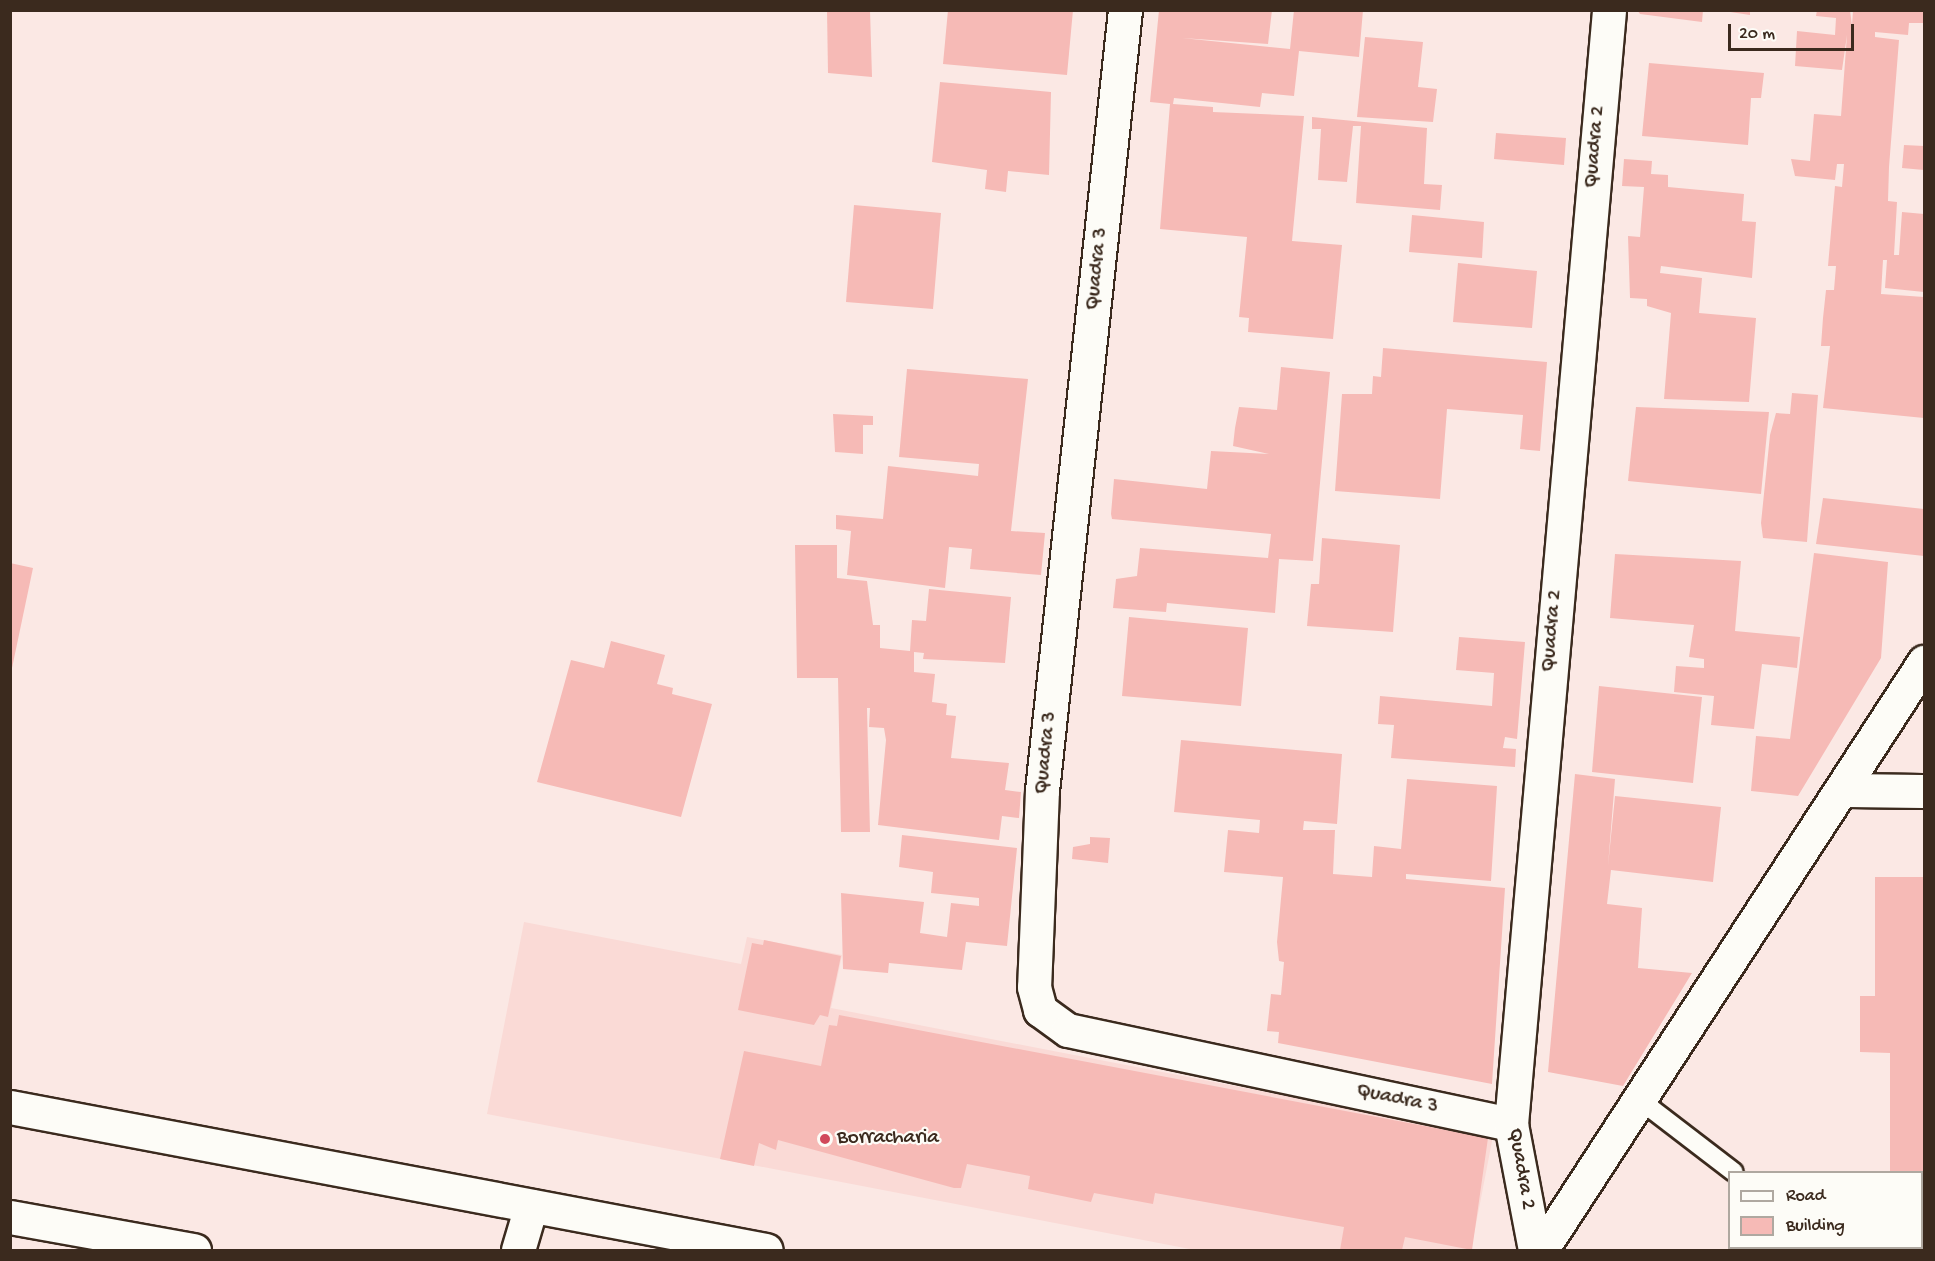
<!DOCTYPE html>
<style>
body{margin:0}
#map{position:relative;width:1935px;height:1261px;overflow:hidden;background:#fbe8e4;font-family:"Gochi Hand",sans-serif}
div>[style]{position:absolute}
.built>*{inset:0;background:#fadad6}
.building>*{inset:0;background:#f6bab6}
.roads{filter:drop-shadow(2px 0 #3b2a1e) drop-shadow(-2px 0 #3b2a1e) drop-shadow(0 2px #3b2a1e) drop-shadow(0 -2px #3b2a1e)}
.lane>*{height:18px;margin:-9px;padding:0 9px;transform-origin:9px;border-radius:9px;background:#fdfcf7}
.street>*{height:33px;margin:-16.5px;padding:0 16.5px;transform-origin:16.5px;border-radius:16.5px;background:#fdfcf7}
.secondary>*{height:33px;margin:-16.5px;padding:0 16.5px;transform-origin:16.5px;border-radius:16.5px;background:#fdfcf7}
.dots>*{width:16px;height:16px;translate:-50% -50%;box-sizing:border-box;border:3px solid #fdfcf7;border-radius:50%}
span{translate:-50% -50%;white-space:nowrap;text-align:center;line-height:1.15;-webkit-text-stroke:4.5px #fdfcf7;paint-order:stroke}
.street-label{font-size:21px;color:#3b2a1e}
.poi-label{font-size:21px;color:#3b2a1e}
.left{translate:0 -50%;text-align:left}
.frame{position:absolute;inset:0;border:12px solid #3b2a1e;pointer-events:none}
.legend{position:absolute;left:1728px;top:1171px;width:195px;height:78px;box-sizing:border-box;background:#fdfcf7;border:2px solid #afa8a0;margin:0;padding:8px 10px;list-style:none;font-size:18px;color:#3b2a1e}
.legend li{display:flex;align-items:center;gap:12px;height:30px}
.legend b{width:30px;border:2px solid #afa8a0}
.scale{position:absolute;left:1728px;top:24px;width:126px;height:27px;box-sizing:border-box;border:3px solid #3b2a1e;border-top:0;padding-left:8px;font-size:18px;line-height:21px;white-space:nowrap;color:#3b2a1e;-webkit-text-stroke:4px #fdfcf7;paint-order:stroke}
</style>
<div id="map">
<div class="built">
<div style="clip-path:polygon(524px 922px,741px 964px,747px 937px,842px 955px,831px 1008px,1493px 1136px,1471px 1250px,1195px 1250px,487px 1114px)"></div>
</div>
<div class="building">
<div style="clip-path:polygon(827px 10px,870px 10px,872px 77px,828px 73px)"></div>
<div style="clip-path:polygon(948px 10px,1073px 10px,1067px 75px,943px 64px)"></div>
<div style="clip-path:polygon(1159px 10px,1272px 10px,1268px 44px,1182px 38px,1290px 49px,1294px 10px,1363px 10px,1359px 57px,1299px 51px,1294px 96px,1262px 93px,1260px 107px,1174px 98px,1173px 104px,1213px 107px,1213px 112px,1304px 116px,1292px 241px,1342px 245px,1333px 339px,1248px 332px,1249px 318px,1239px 317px,1247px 237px,1160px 229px,1170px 104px,1150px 102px)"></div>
<div style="clip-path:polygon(1637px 10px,1703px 10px,1702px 22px,1640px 14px)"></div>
<div style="clip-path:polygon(1717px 10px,1750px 10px,1750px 15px)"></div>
<div style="clip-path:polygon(1817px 10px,1850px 10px,1852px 26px,1853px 10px,1924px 10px,1923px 23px,1909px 23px,1908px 35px,1875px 32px,1875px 37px,1899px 40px,1889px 167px,1888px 201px,1897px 202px,1894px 255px,1899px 255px,1902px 212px,1924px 214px,1924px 292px,1885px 288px,1887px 260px,1883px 260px,1881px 294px,1924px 297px,1924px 418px,1823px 408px,1830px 346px,1821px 346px,1823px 318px,1826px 290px,1834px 290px,1836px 266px,1828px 266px,1835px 186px,1842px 187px,1844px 164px,1837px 164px,1835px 180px,1795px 176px,1791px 159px,1810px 161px,1814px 114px,1841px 116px,1847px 35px,1842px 70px,1795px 66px,1797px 31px,1835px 35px,1836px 18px,1816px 16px)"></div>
<div style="clip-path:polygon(1365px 37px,1423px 42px,1418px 87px,1437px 89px,1433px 122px,1357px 117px)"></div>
<div style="clip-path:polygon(1649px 63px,1764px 73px,1761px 98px,1751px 98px,1748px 145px,1642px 136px)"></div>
<div style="clip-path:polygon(940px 82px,1051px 92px,1049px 175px,1008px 171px,1006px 192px,985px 189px,987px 170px,932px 162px)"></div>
<div style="clip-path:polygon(1312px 117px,1427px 128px,1424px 184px,1442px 185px,1440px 210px,1356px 203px,1361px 126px,1353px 126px,1347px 182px,1318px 180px,1321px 129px,1312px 129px)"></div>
<div style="clip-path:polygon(1496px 133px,1566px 138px,1564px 165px,1494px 159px)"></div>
<div style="clip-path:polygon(1904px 145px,1924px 146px,1924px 170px,1902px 168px)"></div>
<div style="clip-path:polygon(1624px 159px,1652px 161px,1651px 174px,1668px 175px,1668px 187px,1744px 194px,1742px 221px,1756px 222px,1752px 278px,1661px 266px,1660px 273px,1702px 278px,1699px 313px,1756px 318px,1749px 402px,1664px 399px,1671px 313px,1647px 306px,1647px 299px,1630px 298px,1628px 236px,1640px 237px,1644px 187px,1622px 186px)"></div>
<div style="clip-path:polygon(854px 205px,941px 213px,933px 309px,846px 302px)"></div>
<div style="clip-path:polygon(1412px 215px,1484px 222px,1482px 258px,1409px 252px)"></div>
<div style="clip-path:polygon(1458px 263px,1537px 271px,1532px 328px,1453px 322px)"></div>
<div style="clip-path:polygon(1383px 348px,1547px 362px,1540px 451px,1520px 449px,1523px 415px,1447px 409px,1440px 499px,1335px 491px,1342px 394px,1372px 394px,1373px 376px,1381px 377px)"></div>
<div style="clip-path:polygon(1281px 367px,1330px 372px,1313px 561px,1279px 559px,1275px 613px,1167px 603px,1166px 612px,1113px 608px,1116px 579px,1137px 576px,1140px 548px,1268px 558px,1271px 534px,1112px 519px,1111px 514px,1114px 479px,1207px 489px,1211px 451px,1269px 454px,1233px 446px,1235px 428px,1239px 407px,1277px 410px)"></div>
<div style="clip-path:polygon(907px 369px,1028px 379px,1011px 531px,1045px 533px,1041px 575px,970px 569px,972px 549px,949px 547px,945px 588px,847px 575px,851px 531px,836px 529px,836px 515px,883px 519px,888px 466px,978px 476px,979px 464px,899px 457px)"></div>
<div style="clip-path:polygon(1792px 393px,1818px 395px,1807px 542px,1763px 538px,1761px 523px,1770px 435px,1776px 413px,1790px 414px)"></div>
<div style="clip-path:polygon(1636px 407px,1769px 412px,1761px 494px,1628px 481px)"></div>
<div style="clip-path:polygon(833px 414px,873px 416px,873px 425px,863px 425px,863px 454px,835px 452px)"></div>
<div style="clip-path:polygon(1823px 498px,1924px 509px,1924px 556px,1816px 544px)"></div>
<div style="clip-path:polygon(1322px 538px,1400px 545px,1393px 632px,1307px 626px,1311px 584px,1319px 584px)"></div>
<div style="clip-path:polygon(795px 545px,837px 545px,837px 578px,867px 581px,873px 625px,880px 625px,880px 648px,910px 651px,912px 620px,926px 621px,929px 589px,1011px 597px,1005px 663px,923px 659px,924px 653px,914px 652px,914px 672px,935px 674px,932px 702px,947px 704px,946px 715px,956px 716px,951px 758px,1009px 763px,1005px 790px,1021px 792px,1019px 818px,1002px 816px,999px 840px,878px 825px,886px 740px,884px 728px,869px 727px,870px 708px,867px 708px,870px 832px,841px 832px,838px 678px,797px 678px)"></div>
<div style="clip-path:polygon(1814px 553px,1888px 562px,1881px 658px,1798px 796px,1751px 791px,1756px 736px,1790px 739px)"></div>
<div style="clip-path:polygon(1615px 554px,1741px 561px,1735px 631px,1800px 637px,1797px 668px,1762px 664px,1754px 729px,1711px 725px,1714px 696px,1674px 692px,1676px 666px,1704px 668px,1704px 659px,1689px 657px,1694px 625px,1610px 618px)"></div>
<div style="clip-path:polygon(10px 563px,33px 568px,12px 668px,10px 668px)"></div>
<div style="clip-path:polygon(1129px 617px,1248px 628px,1241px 706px,1122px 696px)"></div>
<div style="clip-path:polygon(1459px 637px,1525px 642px,1517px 739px,1505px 737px,1503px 748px,1516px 749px,1515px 767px,1391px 758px,1394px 725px,1378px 724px,1380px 696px,1492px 706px,1494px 673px,1456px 670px)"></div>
<div style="clip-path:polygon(611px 641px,665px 655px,657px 684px,673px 688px,672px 694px,712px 704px,681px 817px,537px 782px,571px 660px,604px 668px)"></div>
<div style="clip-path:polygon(1599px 686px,1702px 697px,1693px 783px,1592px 772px)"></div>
<div style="clip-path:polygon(1181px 740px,1342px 754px,1337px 824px,1304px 821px,1303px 830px,1335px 830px,1333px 874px,1372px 877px,1374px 846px,1401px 849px,1407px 779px,1497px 786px,1491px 881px,1406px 874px,1406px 879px,1505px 888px,1492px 1084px,1278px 1043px,1279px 1032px,1267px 1031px,1271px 994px,1281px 995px,1284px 962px,1279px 961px,1277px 942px,1283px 877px,1224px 872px,1228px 830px,1259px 833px,1260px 820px,1174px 812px)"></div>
<div style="clip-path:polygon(1575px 774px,1615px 779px,1608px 866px,1615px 796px,1721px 807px,1713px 882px,1611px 870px,1607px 904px,1642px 908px,1638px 968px,1692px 973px,1623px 1086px,1548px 1072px)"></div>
<div style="clip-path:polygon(902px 835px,1017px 848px,1007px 946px,966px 942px,962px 970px,889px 963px,888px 973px,843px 969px,841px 893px,924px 902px,920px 933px,947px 937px,951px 903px,979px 906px,979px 898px,931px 893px,933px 872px,899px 867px)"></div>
<div style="clip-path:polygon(1090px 837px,1110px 838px,1108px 863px,1072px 859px,1073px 847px,1090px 844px)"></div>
<div style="clip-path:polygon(1875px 877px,1924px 877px,1924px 1250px,1890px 1250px,1922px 1248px,1922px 1172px,1890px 1172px,1890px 1053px,1860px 1052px,1860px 996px,1875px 996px)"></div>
<div style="clip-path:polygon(764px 940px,841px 956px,828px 1017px,820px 1015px,814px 1025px,738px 1010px,752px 943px,763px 945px)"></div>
<div style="clip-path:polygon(839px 1015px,1488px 1138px,1472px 1250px,1405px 1237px,1402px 1250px,1340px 1250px,1344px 1227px,1155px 1193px,1153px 1204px,1094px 1193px,1091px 1202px,1028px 1189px,1030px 1176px,967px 1164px,961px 1188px,954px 1188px,778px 1140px,776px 1150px,759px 1143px,754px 1166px,720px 1159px,744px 1051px,821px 1066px,829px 1025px,837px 1026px)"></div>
</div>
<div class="roads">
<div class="lane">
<div style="left:1640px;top:1100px;width:118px;rotate:37.5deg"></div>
<div style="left:1791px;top:1248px;width:2px;rotate:90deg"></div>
</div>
<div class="street">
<div style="left:1125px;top:10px;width:784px;rotate:96.07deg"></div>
<div style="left:1042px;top:790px;width:197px;rotate:92.3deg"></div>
<div style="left:1034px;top:987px;width:24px;rotate:75deg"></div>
<div style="left:1040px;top:1010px;width:34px;rotate:36deg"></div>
<div style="left:1068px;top:1030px;width:453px;rotate:12deg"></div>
<div style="left:1845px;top:790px;width:79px;rotate:0.7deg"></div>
<div style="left:1535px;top:1250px;width:128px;rotate:-100.8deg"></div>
<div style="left:1511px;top:1124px;width:1118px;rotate:-84.97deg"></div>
</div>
<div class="secondary">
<div style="left:10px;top:1107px;width:769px;rotate:10.71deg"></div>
<div style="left:10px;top:1217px;width:187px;rotate:10.2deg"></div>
<div style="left:518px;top:1250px;width:46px;rotate:-73.5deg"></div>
<div style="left:1541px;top:1250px;width:702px;rotate:-56.92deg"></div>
</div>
</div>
<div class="dots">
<div style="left:825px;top:1139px;background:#d1495b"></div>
</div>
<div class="street-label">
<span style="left:1596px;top:147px;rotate:-85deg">Quadra 2</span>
<span style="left:1098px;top:269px;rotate:-84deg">Quadra 3</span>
<span style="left:1553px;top:631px;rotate:-85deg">Quadra 2</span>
<span style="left:1047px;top:753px;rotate:-84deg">Quadra 3</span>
<span style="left:1397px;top:1100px;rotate:12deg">Quadra 3</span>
<span style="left:1520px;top:1169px;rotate:80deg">Quadra 2</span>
</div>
<div class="poi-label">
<span class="left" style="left:837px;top:1139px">Borracharia</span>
</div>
<div class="frame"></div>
<ul class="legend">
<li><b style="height:8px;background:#fdfcf7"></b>Road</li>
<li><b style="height:16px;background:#f6bab6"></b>Building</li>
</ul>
<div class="scale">20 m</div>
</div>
